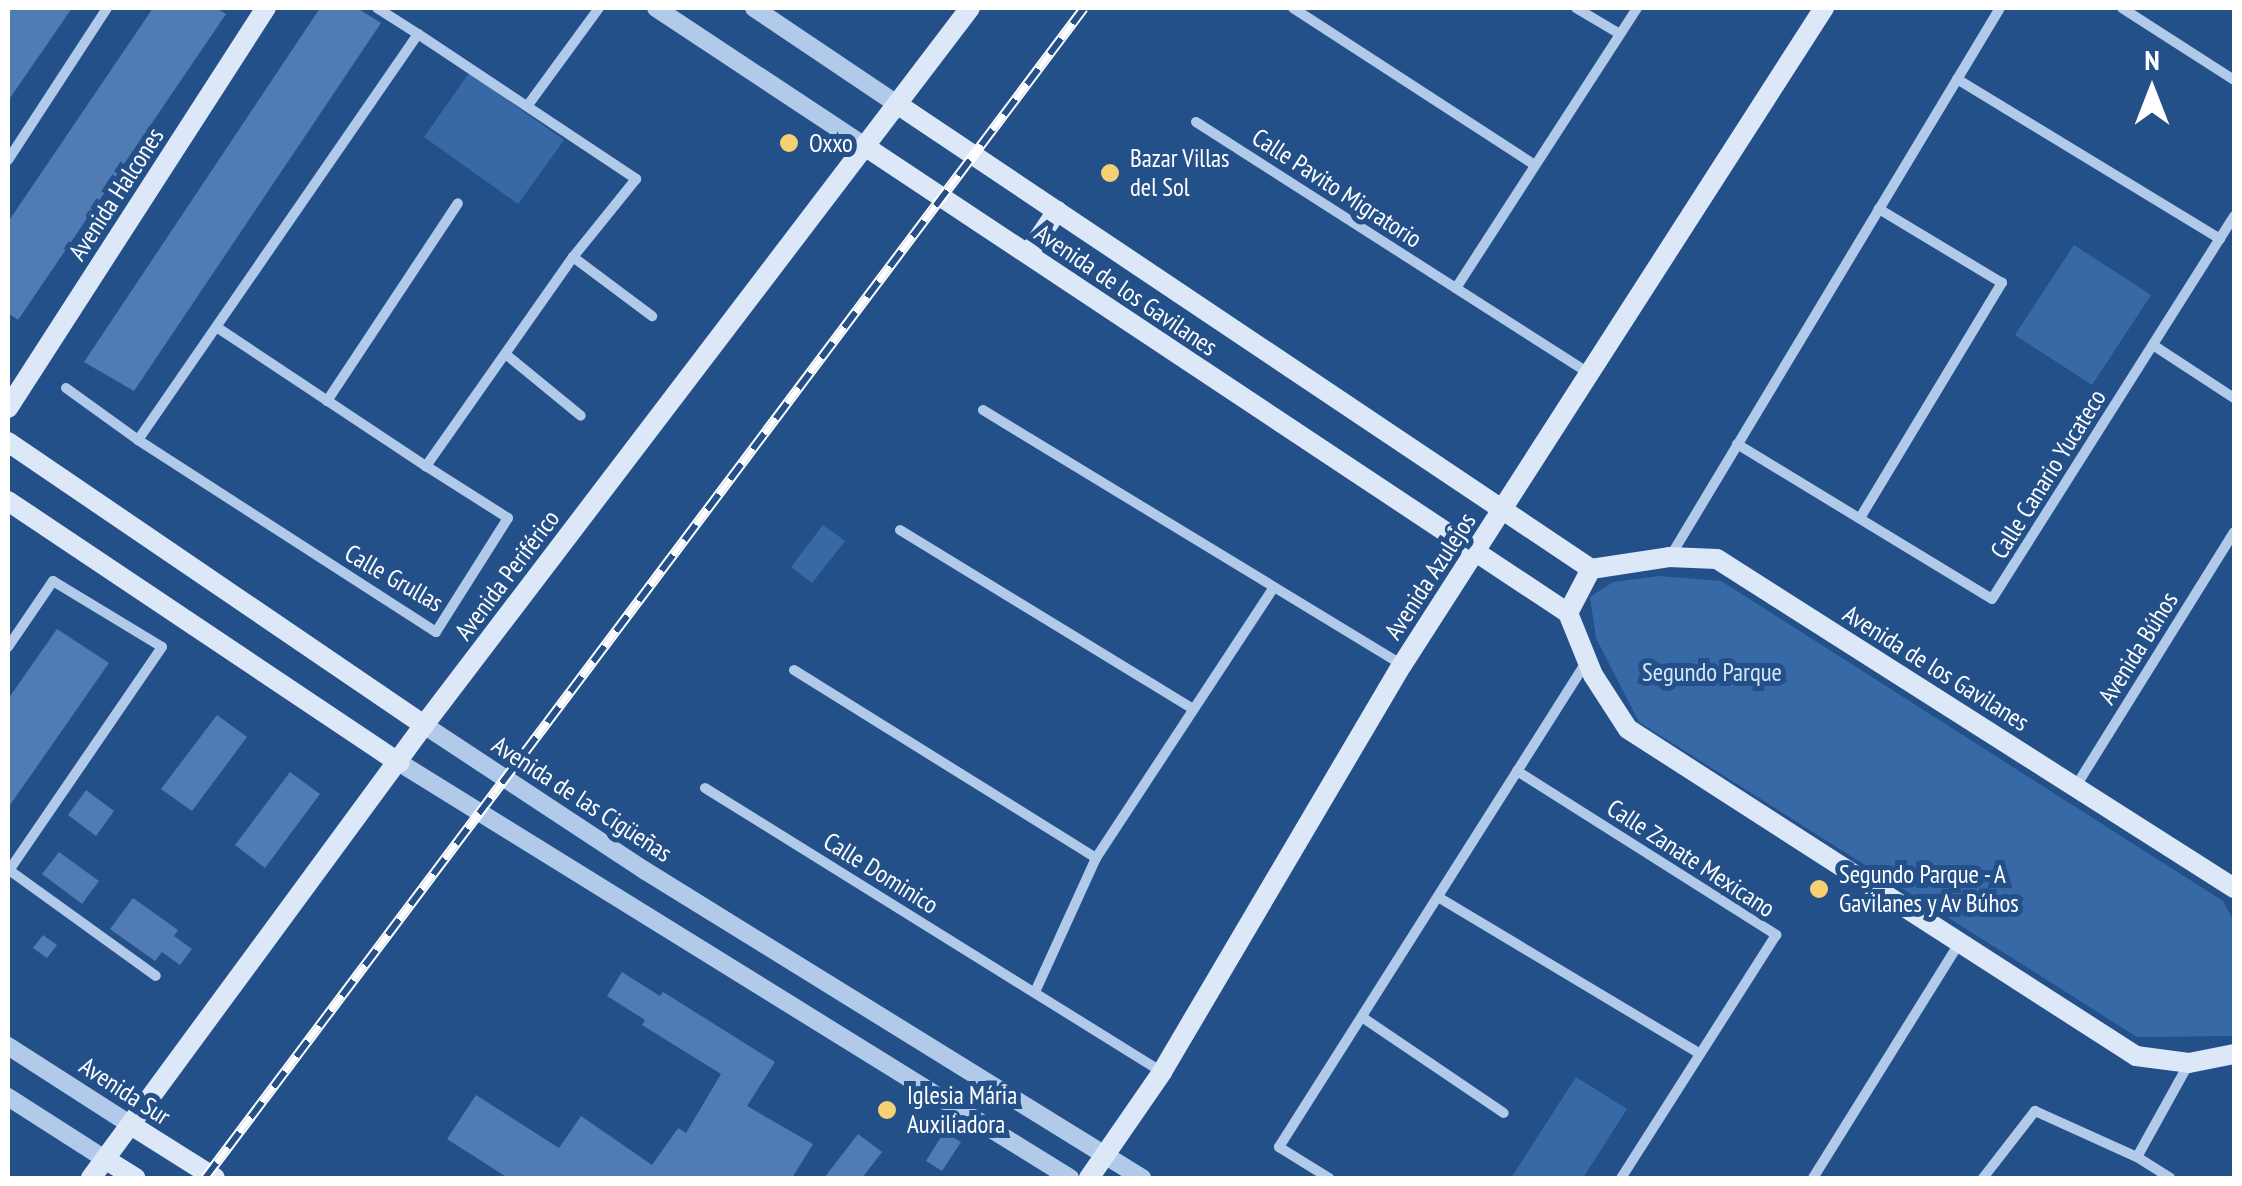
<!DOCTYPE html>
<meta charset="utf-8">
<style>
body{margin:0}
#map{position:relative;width:2242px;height:1186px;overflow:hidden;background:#24508a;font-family:"PT Sans Narrow",sans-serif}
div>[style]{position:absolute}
.green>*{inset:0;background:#3869a7}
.building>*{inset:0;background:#507bb3}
.minor>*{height:10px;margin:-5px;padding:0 5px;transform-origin:5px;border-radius:5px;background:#b1caea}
.tertiary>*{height:18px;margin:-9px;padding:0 9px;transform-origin:9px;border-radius:9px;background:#b1caea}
.secondary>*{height:20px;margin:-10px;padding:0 10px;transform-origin:10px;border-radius:10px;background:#dce8f8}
.rail>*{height:10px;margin-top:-5px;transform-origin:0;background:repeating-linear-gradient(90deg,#24508a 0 19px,#fff 0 38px);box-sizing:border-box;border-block:2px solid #fff}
.dots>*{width:28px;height:28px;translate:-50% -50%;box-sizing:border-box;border:5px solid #24508a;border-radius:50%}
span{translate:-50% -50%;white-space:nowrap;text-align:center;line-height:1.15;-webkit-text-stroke:10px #24508a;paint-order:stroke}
.poi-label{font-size:25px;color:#fff}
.left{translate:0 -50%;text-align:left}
.street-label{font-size:25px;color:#fff}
.park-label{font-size:25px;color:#d5e5f8}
.frame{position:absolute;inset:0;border:10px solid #fff;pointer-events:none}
.north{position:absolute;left:2102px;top:40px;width:100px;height:100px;-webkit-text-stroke:8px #24508a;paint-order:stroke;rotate:0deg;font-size:28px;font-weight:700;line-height:40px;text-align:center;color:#fff}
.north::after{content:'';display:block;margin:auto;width:35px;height:45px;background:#fff;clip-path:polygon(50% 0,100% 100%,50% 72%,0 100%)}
</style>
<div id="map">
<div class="green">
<div style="clip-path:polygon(469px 73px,564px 140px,518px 204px,424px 137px)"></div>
<div style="clip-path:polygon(2074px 245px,2151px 295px,2092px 385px,2015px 335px)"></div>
<div style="clip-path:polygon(823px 525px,845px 541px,812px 583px,791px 567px)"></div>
<div style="clip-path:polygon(1659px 576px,1721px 581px,2223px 901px,2234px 922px,2234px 1036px,2137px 1037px,1639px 722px,1596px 638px,1590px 597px,1613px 582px)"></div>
<div style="clip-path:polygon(1576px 1077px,1627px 1109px,1583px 1178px,1511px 1178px)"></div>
</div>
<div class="building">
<div style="clip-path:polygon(8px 8px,72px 8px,8px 101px)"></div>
<div style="clip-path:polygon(153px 8px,216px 8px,226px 14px,18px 320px,8px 313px,8px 222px)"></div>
<div style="clip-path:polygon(320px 8px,357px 8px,381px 23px,134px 391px,84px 362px)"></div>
<div style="clip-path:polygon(57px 629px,109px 663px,8px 808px,8px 699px)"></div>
<div style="clip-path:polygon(217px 715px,247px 737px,192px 811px,161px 789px)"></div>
<div style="clip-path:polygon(290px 772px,320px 794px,265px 868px,235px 845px)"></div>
<div style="clip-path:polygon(86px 790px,114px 811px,96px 836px,68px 815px)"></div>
<div style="clip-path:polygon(59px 852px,99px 881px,82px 904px,42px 874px)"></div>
<div style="clip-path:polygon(133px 898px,178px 930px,174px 936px,192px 949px,180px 965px,162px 952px,155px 961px,110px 929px)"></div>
<div style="clip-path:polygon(43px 935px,57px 945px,47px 958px,33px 948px)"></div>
<div style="clip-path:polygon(622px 972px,660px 996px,663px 992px,775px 1062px,747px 1106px,813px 1144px,792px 1178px,508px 1178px,447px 1139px,476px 1095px,559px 1148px,581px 1116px,652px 1165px,678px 1128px,686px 1133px,721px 1074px,642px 1025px,645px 1020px,607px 996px)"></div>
<div style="clip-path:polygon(944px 1132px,961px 1142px,942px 1171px,926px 1161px)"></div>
<div style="clip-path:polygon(858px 1134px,882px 1152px,862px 1178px,824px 1178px)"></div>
</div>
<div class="minor">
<div style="left:377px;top:8px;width:49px;rotate:32.4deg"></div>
<div style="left:1293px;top:8px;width:288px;rotate:33deg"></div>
<div style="left:1576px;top:8px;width:51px;rotate:30.6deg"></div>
<div style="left:2122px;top:8px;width:133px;rotate:32.7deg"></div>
<div style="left:418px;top:34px;width:262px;rotate:33.6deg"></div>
<div style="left:636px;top:179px;width:100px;rotate:128.9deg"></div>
<div style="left:573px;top:257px;width:256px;rotate:125.1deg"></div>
<div style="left:426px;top:466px;width:97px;rotate:32.4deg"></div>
<div style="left:508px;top:518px;width:135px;rotate:122.3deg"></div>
<div style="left:436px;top:632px;width:354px;rotate:-147.2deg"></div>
<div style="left:138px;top:440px;width:493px;rotate:-55.4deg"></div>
<div style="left:1957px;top:79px;width:308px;rotate:31.3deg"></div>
<div style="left:528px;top:105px;width:120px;rotate:-53.8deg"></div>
<div style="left:1196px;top:122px;width:466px;rotate:32.6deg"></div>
<div style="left:8px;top:160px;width:181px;rotate:-56.9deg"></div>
<div style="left:573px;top:257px;width:99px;rotate:36.8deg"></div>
<div style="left:1456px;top:288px;width:333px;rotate:-57.1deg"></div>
<div style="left:218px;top:328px;width:250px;rotate:33.6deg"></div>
<div style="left:2153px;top:345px;width:97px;rotate:33.2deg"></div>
<div style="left:508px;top:356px;width:94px;rotate:39.4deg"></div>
<div style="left:66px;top:388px;width:89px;rotate:35.8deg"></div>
<div style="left:327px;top:401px;width:237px;rotate:-56.5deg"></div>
<div style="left:983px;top:410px;width:490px;rotate:31.3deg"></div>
<div style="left:1737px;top:444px;width:298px;rotate:31.3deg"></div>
<div style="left:1992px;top:599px;width:453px;rotate:-57.7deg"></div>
<div style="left:1860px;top:518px;width:275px;rotate:-58.9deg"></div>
<div style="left:2002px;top:283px;width:144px;rotate:-149deg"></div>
<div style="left:900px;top:530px;width:343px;rotate:31.4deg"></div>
<div style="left:1670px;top:557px;width:641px;rotate:-58.99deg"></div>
<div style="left:8px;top:647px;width:80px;rotate:-55.7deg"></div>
<div style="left:53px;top:581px;width:127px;rotate:31.2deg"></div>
<div style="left:162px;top:647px;width:273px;rotate:124.4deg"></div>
<div style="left:794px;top:670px;width:356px;rotate:31.9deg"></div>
<div style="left:1517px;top:771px;width:307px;rotate:32.3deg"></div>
<div style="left:1776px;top:935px;width:288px;rotate:122.5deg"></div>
<div style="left:2076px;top:786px;width:299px;rotate:-58.1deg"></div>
<div style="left:705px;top:788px;width:538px;rotate:31.86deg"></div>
<div style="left:9px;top:870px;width:181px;rotate:35.8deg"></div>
<div style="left:1438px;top:897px;width:305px;rotate:30.9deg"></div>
<div style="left:1035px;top:992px;width:147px;rotate:-65.5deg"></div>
<div style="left:1096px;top:858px;width:324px;rotate:-56.7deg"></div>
<div style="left:1362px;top:1017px;width:171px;rotate:34.1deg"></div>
<div style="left:2137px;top:1157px;width:107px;rotate:-61deg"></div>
<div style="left:1329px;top:1178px;width:59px;rotate:-148.2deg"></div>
<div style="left:1279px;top:1147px;width:575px;rotate:-57.64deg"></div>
<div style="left:1813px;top:1178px;width:277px;rotate:-58.1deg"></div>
<div style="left:1983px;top:1178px;width:85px;rotate:-52.2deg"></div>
<div style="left:2035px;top:1111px;width:112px;rotate:24.3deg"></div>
<div style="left:2137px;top:1157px;width:39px;rotate:32deg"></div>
</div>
<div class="tertiary">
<div style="left:656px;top:8px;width:252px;rotate:33.5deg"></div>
<div style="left:754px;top:8px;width:172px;rotate:33.9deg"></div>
<div style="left:424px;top:725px;width:263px;rotate:33.4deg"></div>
<div style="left:644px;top:870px;width:586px;rotate:31.74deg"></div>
<div style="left:400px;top:763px;width:788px;rotate:31.77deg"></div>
<div style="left:8px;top:1046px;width:146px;rotate:32.7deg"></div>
<div style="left:8px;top:1097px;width:115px;rotate:32.6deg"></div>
</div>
<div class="secondary">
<div style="left:897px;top:104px;width:835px;rotate:33.82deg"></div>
<div style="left:1591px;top:569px;width:79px;rotate:-8.7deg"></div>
<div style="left:1669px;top:557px;width:48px;rotate:2.4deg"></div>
<div style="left:1717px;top:559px;width:613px;rotate:32.47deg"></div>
<div style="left:866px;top:147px;width:843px;rotate:33.58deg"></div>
<div style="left:1568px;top:613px;width:67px;rotate:68deg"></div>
<div style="left:1593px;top:675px;width:64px;rotate:57.1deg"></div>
<div style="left:1628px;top:729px;width:604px;rotate:32.77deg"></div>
<div style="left:2136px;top:1056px;width:53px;rotate:7.5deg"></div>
<div style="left:2189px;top:1063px;width:46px;rotate:-11.3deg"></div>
<div style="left:1028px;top:254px;width:52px;rotate:-56deg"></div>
<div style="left:8px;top:408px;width:476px;rotate:-57.2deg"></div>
<div style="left:8px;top:442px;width:503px;rotate:34.23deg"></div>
<div style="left:8px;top:501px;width:471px;rotate:33.8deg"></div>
<div style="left:1568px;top:613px;width:50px;rotate:-62.4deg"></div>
<div style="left:131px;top:1125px;width:99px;rotate:32.2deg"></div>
<div style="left:105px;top:1159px;width:36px;rotate:32deg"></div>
<div style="left:91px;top:1178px;width:562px;rotate:-53.68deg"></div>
<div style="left:424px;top:725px;width:901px;rotate:-52.71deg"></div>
<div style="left:1089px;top:1178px;width:129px;rotate:-55.4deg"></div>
<div style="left:1162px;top:1072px;width:472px;rotate:-59.5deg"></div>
<div style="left:1402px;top:665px;width:781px;rotate:-57.29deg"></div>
</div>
<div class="rail">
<div style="left:205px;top:1178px;width:1463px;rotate:-53.08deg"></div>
</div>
<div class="dots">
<div style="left:789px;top:143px;background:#f5d174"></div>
<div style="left:1110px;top:173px;background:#f5d174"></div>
<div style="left:1819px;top:889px;background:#f5d174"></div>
<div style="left:887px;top:1110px;background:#f5d174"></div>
</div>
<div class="poi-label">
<span class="left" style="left:809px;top:143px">Oxxo</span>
<span class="left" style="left:1130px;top:173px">Bazar Villas<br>del Sol</span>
<span class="left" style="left:1839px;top:889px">Segundo Parque - A<br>Gavilanes y Av Búhos</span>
<span class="left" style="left:907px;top:1110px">Iglesia Mária<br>Auxiliadora</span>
</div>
<div class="street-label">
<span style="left:1337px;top:188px;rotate:33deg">Calle Pavito Migratorio</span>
<span style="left:116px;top:194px;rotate:-57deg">Avenida Halcones</span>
<span style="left:1126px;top:290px;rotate:34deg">Avenida de los Gavilanes</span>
<span style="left:2048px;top:474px;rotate:-58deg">Calle Canario Yucateco</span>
<span style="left:507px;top:575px;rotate:-53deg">Avenida Periférico</span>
<span style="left:1430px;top:576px;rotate:-57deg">Avenida Azulejos</span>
<span style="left:394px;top:578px;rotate:30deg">Calle Grullas</span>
<span style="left:2138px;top:648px;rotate:-58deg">Avenida Búhos</span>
<span style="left:1936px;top:668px;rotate:32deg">Avenida de los Gavilanes</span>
<span style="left:582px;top:799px;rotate:33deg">Avenida de las Cigüeñas</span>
<span style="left:1691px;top:858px;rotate:33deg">Calle Zanate Mexicano</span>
<span style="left:881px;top:873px;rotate:32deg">Calle Dominico</span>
<span style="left:125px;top:1091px;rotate:33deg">Avenida Sur</span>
</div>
<div class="park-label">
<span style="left:1712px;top:672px">Segundo Parque</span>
</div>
<div class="frame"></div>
<div class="north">N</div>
</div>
